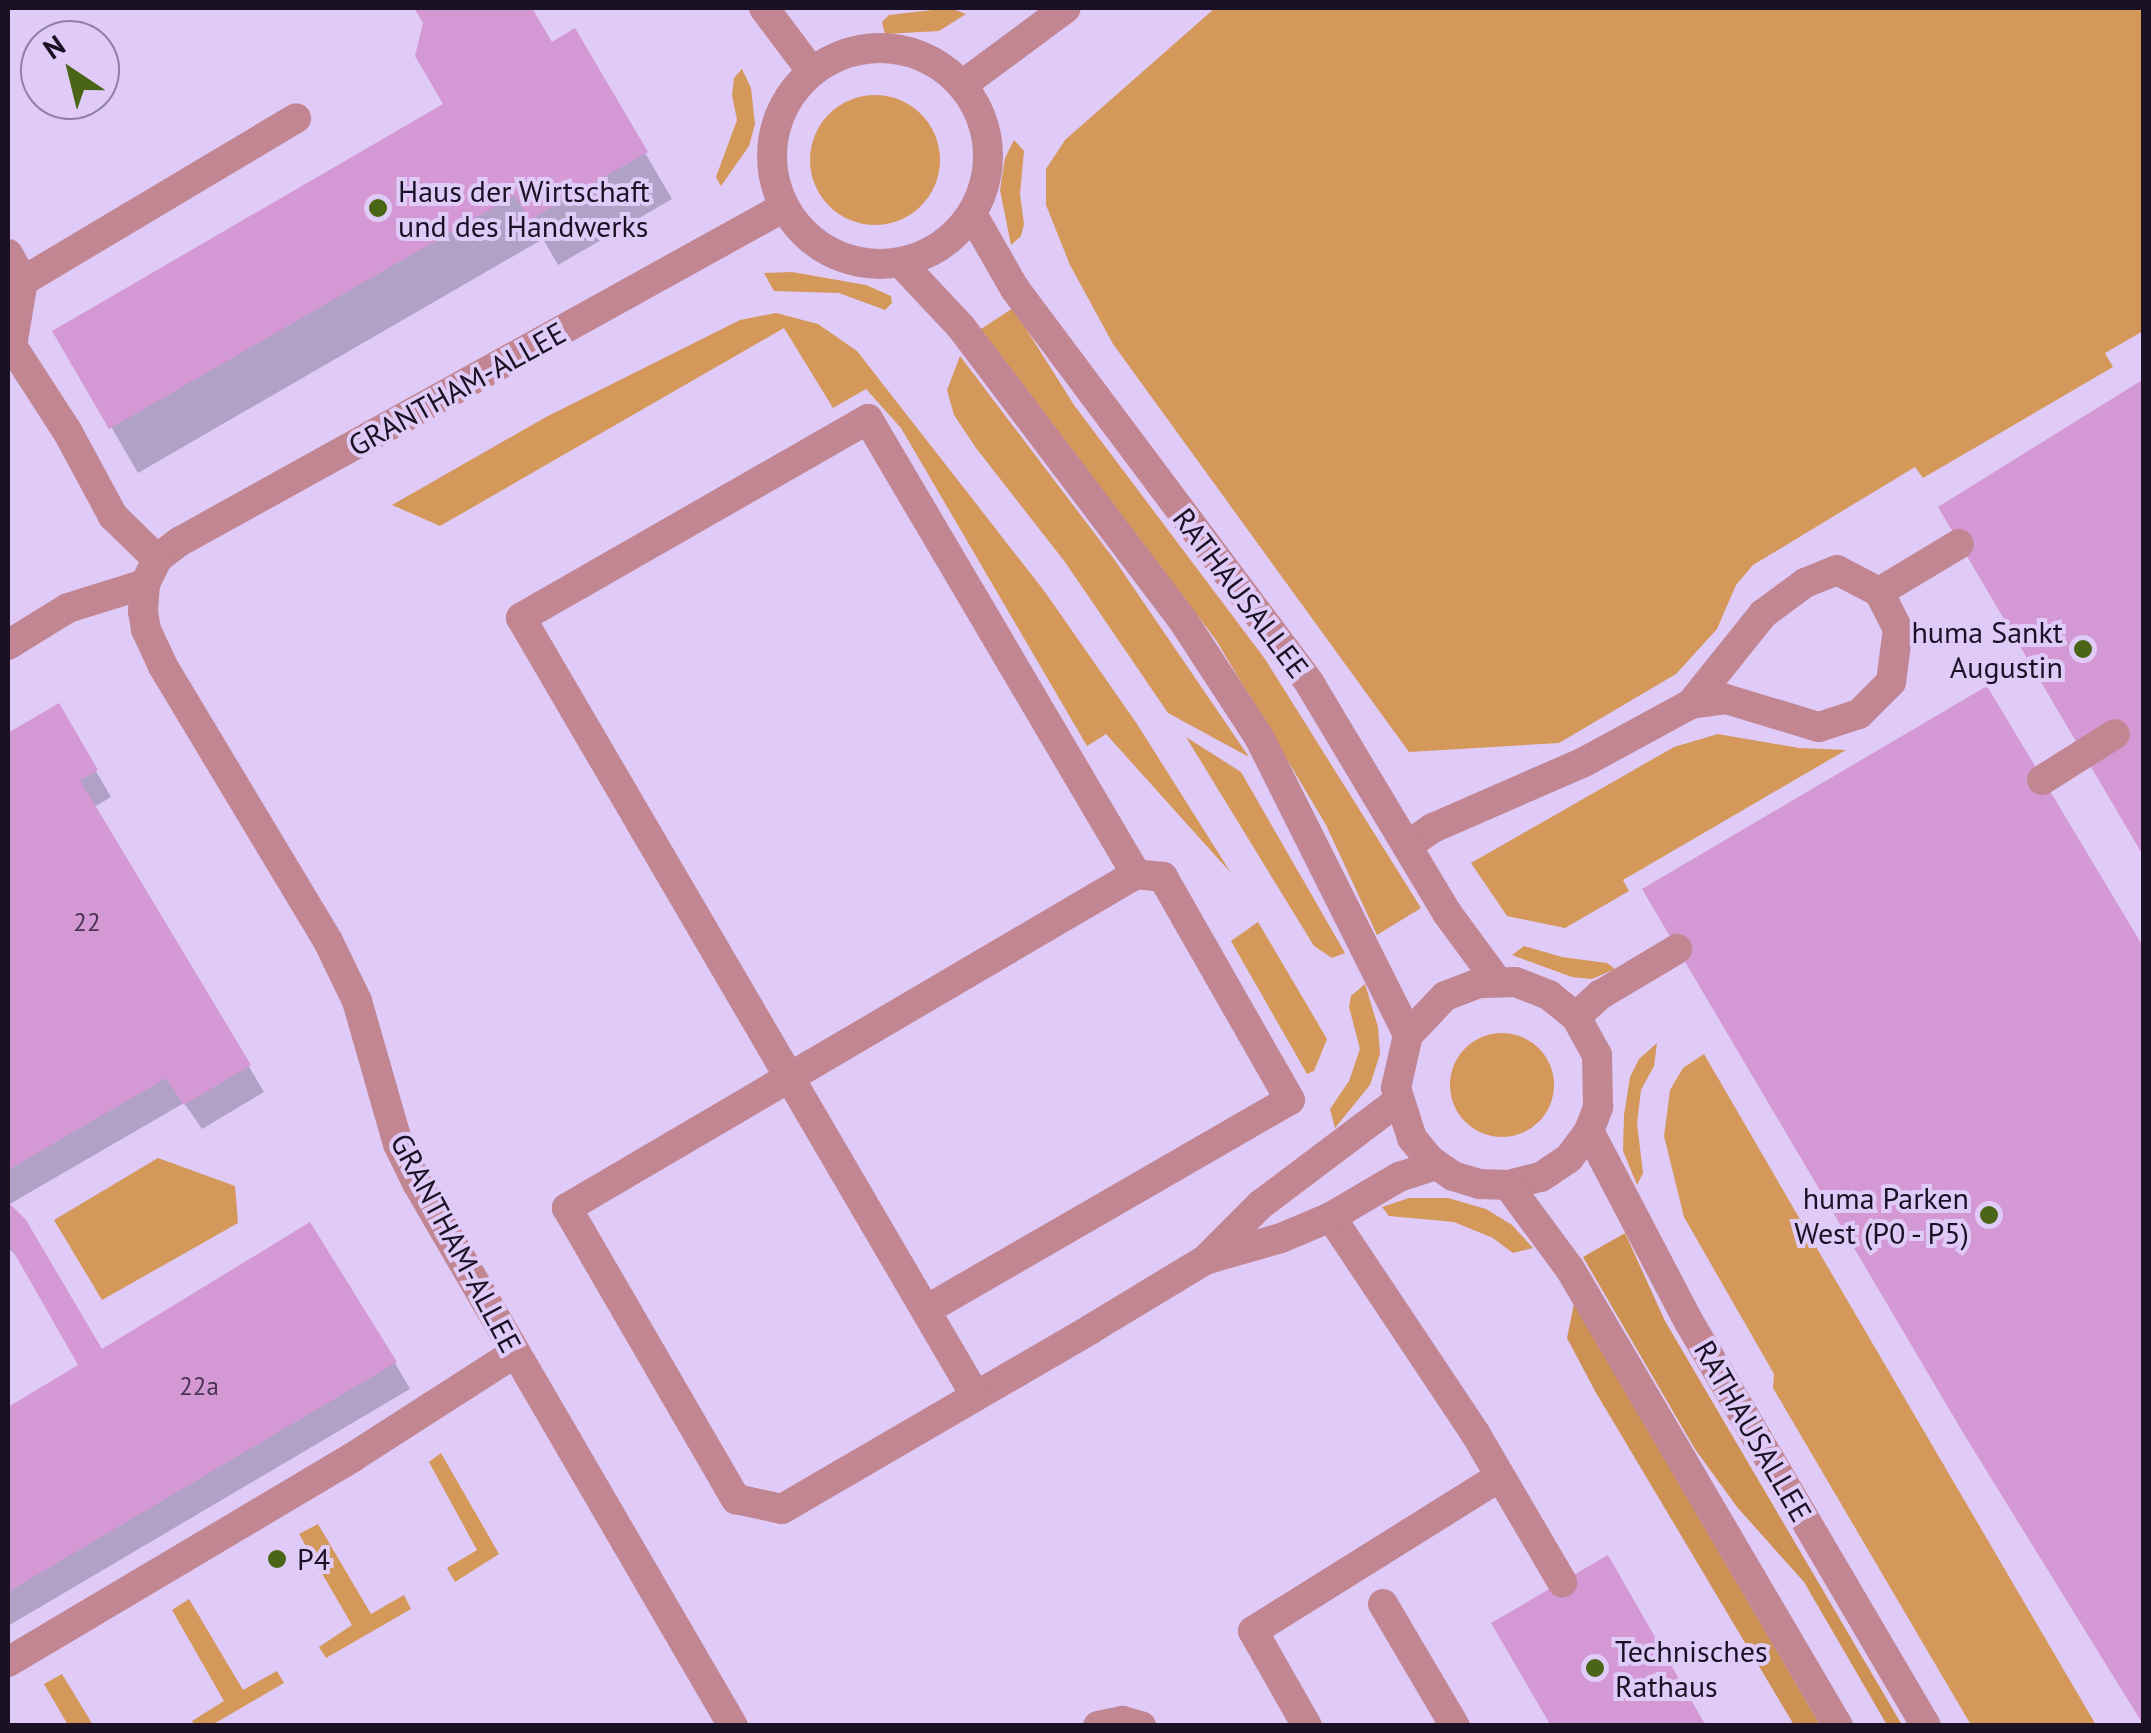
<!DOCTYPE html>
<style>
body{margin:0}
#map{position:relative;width:2151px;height:1733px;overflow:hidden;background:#dfcaf8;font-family:"PT Sans",sans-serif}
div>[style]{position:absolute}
.green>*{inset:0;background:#d3985a}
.round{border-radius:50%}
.forest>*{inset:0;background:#cc9153}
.shadow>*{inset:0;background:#0003}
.building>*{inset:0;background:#d499d5}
.service>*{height:30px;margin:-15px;padding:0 15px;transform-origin:15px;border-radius:15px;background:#c18691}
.minor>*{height:30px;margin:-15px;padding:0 15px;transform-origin:15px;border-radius:15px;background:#c18691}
.tertiary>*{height:30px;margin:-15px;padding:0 15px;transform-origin:15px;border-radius:15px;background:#c18691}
.tertiary>.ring{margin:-15px;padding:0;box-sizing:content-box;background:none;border:30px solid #c18691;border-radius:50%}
.dots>*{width:28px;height:28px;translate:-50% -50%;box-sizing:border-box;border:5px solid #dfcaf8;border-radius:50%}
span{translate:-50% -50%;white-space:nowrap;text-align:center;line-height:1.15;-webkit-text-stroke:8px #dfcaf8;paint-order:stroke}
.number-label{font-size:25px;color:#493351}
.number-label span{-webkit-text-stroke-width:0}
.poi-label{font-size:30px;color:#1b1125}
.left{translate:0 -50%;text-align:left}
.right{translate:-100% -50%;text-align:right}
.street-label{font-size:30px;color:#1b1125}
.frame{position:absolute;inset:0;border:10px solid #1b1125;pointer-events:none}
.north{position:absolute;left:20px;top:20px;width:100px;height:100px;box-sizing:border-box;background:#dfcaf8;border:2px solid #9180a4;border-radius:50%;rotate:325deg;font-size:28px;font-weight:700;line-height:40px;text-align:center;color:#1b1125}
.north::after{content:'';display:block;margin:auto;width:35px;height:45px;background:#4b6516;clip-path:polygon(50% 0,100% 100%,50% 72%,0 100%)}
</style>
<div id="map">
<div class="green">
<div style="clip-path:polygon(950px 8px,966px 14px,939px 31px,885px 34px,882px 22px,889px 15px)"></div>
<div style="clip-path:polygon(1215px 8px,2143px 8px,2143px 331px,2105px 353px,2113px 367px,1923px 478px,1915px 467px,1753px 565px,1736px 585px,1717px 629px,1676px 674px,1559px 743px,1409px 752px,1113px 344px,1070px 265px,1046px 205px,1046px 169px,1065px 140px)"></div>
<div style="clip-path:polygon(742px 69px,751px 88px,755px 124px,749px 146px,721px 186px,716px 177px,737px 120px,732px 95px,734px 78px)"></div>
<div class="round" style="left:810px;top:95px;width:130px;height:130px"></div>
<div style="clip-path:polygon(1014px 140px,1024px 151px,1020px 194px,1024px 224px,1021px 236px,1011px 245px,1000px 190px,1005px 158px)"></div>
<div style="clip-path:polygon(792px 272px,866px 285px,891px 296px,892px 303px,885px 310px,839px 293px,774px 291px,764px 273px)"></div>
<div style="clip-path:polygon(1013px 308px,1074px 405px,1265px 659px,1421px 908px,1377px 935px,1326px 825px,1216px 640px,981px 329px)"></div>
<div style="clip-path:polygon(776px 313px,818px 324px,857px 351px,1045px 592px,1137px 724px,1231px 873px,1106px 734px,1087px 746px,901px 428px,866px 389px,833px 408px,784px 328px,440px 526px,392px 505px,546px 417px,740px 320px)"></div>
<div style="clip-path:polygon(960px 356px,1114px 559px,1249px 757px,1168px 713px,1065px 562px,976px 448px,954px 415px,947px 390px)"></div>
<div style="clip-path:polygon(1718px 734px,1799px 748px,1846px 750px,1623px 880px,1629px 891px,1565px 928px,1507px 916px,1471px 863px,1674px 747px)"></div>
<div style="clip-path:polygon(1186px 737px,1241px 772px,1345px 953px,1332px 958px,1314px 946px)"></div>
<div style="clip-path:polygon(1258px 922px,1327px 1039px,1314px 1071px,1307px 1074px,1231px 941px)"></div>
<div style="clip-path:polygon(1524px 946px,1562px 957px,1607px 963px,1615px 969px,1592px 979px,1572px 977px,1512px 955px)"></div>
<div style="clip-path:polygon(1365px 984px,1378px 1027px,1380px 1054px,1370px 1085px,1335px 1128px,1330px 1109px,1349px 1081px,1360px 1049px,1349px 1007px,1351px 996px)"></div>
<div class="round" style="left:1450px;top:1033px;width:104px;height:104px"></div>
<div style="clip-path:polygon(1657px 1043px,1654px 1066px,1641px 1090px,1637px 1123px,1643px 1173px,1637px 1185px,1623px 1151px,1624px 1115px,1630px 1077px,1639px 1059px)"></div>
<div style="clip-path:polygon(1704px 1054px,1819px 1252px,2096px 1725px,1971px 1725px,1773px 1388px,1774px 1374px,1684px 1217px,1664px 1136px,1670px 1090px,1683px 1068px)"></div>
<div style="clip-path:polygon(158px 1158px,235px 1186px,238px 1223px,102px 1300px,54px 1220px)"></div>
<div style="clip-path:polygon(1409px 1198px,1448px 1198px,1486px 1209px,1512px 1225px,1533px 1248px,1513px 1253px,1493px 1238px,1454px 1222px,1389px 1216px,1382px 1207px)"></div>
<div style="clip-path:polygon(441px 1453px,499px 1554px,455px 1582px,447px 1568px,477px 1550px,429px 1462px)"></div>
<div style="clip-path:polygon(318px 1524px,371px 1614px,404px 1595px,411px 1609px,326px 1658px,319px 1647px,352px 1625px,299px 1534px)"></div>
<div style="clip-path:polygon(189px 1599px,243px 1690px,277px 1671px,284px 1683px,212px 1725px,195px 1725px,192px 1721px,224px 1701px,172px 1610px)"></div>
<div style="clip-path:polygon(62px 1674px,93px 1725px,68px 1725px,44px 1684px)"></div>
</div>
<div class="forest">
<div style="clip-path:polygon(1625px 1233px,1665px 1321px,1902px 1725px,1887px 1725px,1804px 1582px,1737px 1507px,1695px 1449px,1583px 1257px)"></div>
<div style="clip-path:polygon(1574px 1304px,1820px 1725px,1794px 1725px,1595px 1391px,1567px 1338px)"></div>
</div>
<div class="shadow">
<div style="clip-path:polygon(416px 8px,529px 8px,551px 45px,574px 31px,672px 199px,558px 265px,543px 239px,138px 473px,56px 332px,446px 105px,425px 24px)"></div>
<div style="clip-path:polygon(58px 706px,111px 797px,94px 807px,264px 1092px,202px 1129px,184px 1103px,8px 1205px,8px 736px)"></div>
<div style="clip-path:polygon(8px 1206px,24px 1222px,102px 1352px,395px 1363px,410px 1389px,8px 1626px,8px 1410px,81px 1366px,21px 1260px,8px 1248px)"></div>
</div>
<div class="building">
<div style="clip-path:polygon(414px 8px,532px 8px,552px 42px,575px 28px,648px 152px,529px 220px,515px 195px,109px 429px,52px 331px,443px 104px,415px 56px,423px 23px)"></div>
<div style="clip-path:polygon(2144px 379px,2144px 857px,1938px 507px)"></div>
<div style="clip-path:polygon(1987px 686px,2144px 948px,2144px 1726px,1965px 1436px,1642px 889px)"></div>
<div style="clip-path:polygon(59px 703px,98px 770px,80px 780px,251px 1065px,184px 1105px,166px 1078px,8px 1170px,8px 733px)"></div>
<div style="clip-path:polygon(8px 1202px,26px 1220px,102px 1349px,310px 1222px,397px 1362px,8px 1592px,8px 1407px,78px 1365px,8px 1242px)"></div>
<div style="clip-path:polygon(1608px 1555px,1706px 1726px,1551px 1726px,1491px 1623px)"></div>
</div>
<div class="service">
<div style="left:8px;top:254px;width:31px;rotate:61deg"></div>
<div style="left:157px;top:559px;width:62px;rotate:-135.7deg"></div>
<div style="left:113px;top:516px;width:97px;rotate:-118.4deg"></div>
<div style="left:67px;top:431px;width:101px;rotate:-122.9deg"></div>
<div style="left:12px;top:346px;width:66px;rotate:-80.4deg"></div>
<div style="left:23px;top:281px;width:318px;rotate:-30.8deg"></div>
<div style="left:1879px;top:592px;width:93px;rotate:-31deg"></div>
<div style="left:8px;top:645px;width:70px;rotate:-31.7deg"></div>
<div style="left:68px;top:608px;width:81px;rotate:-17.3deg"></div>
<div style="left:2042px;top:780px;width:86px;rotate:-32.2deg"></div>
<div style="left:1407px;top:846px;width:32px;rotate:-35deg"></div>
<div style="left:1433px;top:828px;width:165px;rotate:-23.6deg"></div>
<div style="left:1584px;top:762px;width:122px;rotate:-28.5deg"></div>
<div style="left:1691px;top:704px;width:35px;rotate:-8deg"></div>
<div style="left:1726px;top:699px;width:97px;rotate:16.8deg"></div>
<div style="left:1819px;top:727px;width:42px;rotate:-18deg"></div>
<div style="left:1859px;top:714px;width:45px;rotate:-45deg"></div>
<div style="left:1891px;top:682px;width:53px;rotate:-82.5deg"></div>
<div style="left:1898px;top:629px;width:42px;rotate:-117.2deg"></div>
<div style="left:1879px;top:592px;width:47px;rotate:-152.4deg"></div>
<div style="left:1837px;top:570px;width:35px;rotate:158deg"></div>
<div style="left:1805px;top:583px;width:52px;rotate:143.6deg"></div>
<div style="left:1763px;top:614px;width:115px;rotate:128.7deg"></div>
<div style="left:1136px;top:874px;width:660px;rotate:149.59deg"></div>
<div style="left:567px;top:1208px;width:337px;rotate:59.9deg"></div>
<div style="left:736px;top:1499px;width:47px;rotate:12.3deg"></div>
<div style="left:782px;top:1509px;width:358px;rotate:-30.2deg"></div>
<div style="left:1091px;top:1329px;width:133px;rotate:-31.2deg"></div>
<div style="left:1205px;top:1260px;width:78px;rotate:-45deg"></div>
<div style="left:1260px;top:1205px;width:173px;rotate:-37deg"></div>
<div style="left:1576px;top:1017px;width:33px;rotate:-43deg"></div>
<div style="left:1600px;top:995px;width:90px;rotate:-30.9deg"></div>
<div style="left:1331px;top:1217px;width:260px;rotate:56.3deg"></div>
<div style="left:1475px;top:1433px;width:173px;rotate:59.7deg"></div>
<div style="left:1208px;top:1259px;width:76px;rotate:-16deg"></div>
<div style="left:1281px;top:1238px;width:54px;rotate:-22.8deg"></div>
<div style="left:1331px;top:1217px;width:79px;rotate:-30.5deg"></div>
<div style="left:1399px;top:1177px;width:39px;rotate:-18deg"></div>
<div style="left:926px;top:1310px;width:420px;rotate:-30deg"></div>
<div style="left:1290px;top:1100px;width:257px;rotate:-119.7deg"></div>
<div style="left:1163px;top:877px;width:27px;rotate:-174deg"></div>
<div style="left:1136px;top:874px;width:528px;rotate:-120.5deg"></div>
<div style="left:868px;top:419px;width:400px;rotate:150.2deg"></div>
<div style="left:521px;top:618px;width:900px;rotate:59.7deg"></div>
<div style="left:1383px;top:1604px;width:142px;rotate:59.5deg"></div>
<div style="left:8px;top:1662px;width:401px;rotate:-30.7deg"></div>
<div style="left:353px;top:1457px;width:193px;rotate:-32.7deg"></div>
<div style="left:1098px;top:1726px;width:25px;rotate:-12deg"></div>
<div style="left:1122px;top:1721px;width:20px;rotate:15deg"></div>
<div style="left:1307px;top:1726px;width:109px;rotate:-119.6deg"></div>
<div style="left:1253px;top:1631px;width:290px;rotate:-32deg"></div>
</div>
<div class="minor">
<div style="left:733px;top:1726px;width:628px;rotate:-120.2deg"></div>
<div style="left:417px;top:1183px;width:43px;rotate:-116deg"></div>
<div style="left:398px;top:1144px;width:149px;rotate:-106deg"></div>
<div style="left:357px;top:1001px;width:67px;rotate:-115.8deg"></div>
<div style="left:328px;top:941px;width:321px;rotate:-121deg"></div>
<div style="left:163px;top:666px;width:40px;rotate:-115deg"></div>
<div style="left:146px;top:630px;width:19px;rotate:-99deg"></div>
<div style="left:143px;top:611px;width:27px;rotate:-86deg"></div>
<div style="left:145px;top:584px;width:28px;rotate:-64deg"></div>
<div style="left:157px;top:559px;width:28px;rotate:-38deg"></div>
<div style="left:179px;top:542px;width:692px;rotate:-28.97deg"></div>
</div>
<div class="tertiary">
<div style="left:764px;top:8px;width:80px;rotate:53.1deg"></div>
<div class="ring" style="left:772px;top:48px;width:186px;height:186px"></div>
<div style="left:962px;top:85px;width:129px;rotate:-36.5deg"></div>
<div style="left:972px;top:214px;width:86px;rotate:60.2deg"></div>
<div style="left:1015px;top:289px;width:493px;rotate:53.2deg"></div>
<div style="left:1310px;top:684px;width:267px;rotate:59.1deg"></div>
<div style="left:1447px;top:913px;width:84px;rotate:53.7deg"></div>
<div style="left:901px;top:263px;width:88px;rotate:46.8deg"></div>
<div style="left:961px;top:327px;width:366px;rotate:52.9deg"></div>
<div style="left:1182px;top:619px;width:141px;rotate:56.9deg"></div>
<div style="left:1259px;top:737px;width:333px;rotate:63.4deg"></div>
<div style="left:1408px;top:1035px;width:54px;rotate:102.8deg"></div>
<div style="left:1396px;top:1088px;width:52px;rotate:72.3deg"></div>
<div style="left:1412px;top:1138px;width:28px;rotate:51deg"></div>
<div style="left:1430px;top:1160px;width:28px;rotate:35deg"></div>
<div style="left:1453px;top:1176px;width:28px;rotate:17deg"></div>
<div style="left:1480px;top:1184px;width:28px;rotate:2deg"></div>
<div style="left:1508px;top:1185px;width:34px;rotate:-14deg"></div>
<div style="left:1541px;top:1177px;width:34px;rotate:-34deg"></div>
<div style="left:1569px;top:1158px;width:34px;rotate:-53deg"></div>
<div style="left:1589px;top:1131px;width:26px;rotate:-69deg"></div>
<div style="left:1598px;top:1107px;width:52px;rotate:-91.1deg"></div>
<div style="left:1597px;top:1055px;width:43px;rotate:-118.9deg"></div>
<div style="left:1576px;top:1017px;width:35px;rotate:-141deg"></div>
<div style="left:1549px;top:995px;width:36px;rotate:-159deg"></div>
<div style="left:1515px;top:982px;width:36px;rotate:178deg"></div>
<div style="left:1479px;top:983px;width:36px;rotate:159deg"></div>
<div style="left:1445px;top:996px;width:54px;rotate:133.5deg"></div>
<div style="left:1589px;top:1131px;width:216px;rotate:62.4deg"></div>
<div style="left:1689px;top:1322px;width:468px;rotate:59.6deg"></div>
<div style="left:1508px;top:1185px;width:104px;rotate:53.6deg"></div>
<div style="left:1570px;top:1269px;width:530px;rotate:59.61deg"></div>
</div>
<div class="dots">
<div style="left:378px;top:208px;background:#4b6516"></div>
<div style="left:2083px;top:649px;background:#4b6516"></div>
<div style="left:1989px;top:1215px;background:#4b6516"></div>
<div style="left:277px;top:1559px;background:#4b6516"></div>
<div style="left:1595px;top:1668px;background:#4b6516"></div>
</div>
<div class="number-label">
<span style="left:87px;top:922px">22</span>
<span style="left:199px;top:1386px">22a</span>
</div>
<div class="poi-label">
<span class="left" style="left:398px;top:208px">Haus der Wirtschaft<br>und des Handwerks</span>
<span class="right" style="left:2063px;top:649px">huma Sankt<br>Augustin</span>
<span class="right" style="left:1969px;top:1215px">huma Parken<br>West (P0 - P5)</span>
<span class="left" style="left:297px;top:1559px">P4</span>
<span class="left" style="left:1615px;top:1668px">Technisches<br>Rathaus</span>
</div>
<div class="street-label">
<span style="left:457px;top:389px;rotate:-29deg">GRANTHAM-ALLEE</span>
<span style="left:1241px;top:593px;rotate:53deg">RATHAUSALLEE</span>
<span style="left:456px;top:1243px;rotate:62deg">GRANTHAM-ALLEE</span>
<span style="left:1753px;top:1431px;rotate:60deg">RATHAUSALLEE</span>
</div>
<div class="frame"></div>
<div class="north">N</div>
</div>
